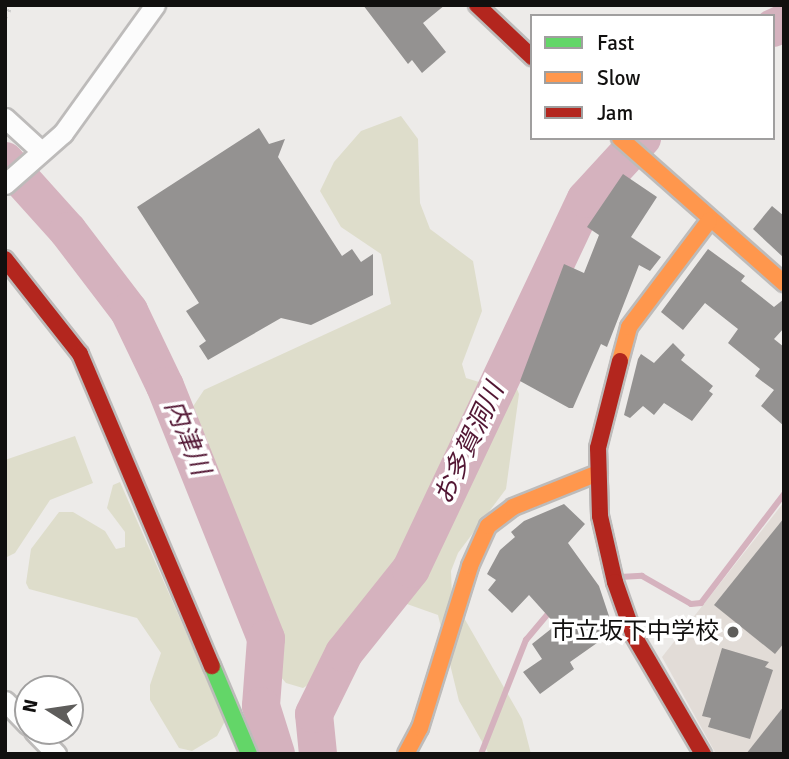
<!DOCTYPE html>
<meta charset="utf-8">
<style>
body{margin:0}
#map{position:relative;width:789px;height:759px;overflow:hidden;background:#edebe9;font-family:Signika,"Noto Sans JP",sans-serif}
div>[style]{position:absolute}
.built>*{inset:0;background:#e2dcd7}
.green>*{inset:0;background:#deddcb}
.stream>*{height:6px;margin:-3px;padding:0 3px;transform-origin:3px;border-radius:3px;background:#d5b2be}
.river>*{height:38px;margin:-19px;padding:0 19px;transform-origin:19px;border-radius:19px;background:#d5b2be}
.building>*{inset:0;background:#949291}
.path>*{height:3.5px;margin-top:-1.75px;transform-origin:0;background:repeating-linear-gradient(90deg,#cdcccc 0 2px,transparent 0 7px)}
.roads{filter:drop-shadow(2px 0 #bdbbba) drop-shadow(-2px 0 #bdbbba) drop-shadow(0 2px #bdbbba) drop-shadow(0 -2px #bdbbba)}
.street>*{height:19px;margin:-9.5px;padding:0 9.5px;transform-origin:9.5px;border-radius:9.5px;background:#fcfcfc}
.fast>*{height:16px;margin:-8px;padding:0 8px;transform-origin:8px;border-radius:8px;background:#63d668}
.slow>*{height:16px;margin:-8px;padding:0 8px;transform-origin:8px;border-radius:8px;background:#ff974d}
.jam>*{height:16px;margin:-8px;padding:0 8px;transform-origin:8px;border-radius:8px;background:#b3261e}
.dots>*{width:19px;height:19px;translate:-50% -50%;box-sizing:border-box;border:4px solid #fff;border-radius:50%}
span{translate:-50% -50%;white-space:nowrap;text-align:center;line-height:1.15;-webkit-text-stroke:7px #fff;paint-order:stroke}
.poi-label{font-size:24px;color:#11100f}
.right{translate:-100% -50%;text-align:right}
.water-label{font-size:26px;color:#521633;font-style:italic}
.frame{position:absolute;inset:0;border:7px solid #11100f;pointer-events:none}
.legend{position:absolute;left:530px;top:14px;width:245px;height:126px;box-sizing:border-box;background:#fff;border:2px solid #a09f9f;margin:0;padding:9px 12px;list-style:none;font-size:21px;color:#11100f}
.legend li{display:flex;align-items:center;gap:14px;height:35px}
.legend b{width:35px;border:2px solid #a09f9f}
.north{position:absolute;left:14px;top:675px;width:70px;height:70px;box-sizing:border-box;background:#fff;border:2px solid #a09f9f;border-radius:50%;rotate:282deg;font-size:19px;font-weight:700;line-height:28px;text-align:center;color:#11100f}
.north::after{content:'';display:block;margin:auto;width:24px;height:32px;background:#5e5d5b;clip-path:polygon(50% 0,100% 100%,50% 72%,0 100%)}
</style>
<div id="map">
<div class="built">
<div style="clip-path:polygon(784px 502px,784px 754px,716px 754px,662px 657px)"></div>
</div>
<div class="green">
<div style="clip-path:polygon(401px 116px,418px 139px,420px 203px,430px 229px,473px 261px,482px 311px,462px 364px,466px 378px,492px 386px,513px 379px,519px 394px,506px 489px,458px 553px,451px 571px,452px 597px,522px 719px,531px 754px,489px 754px,459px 701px,438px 615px,376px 593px,319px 678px,303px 688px,286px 683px,274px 669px,255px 582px,196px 442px,190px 411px,204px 390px,391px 304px,381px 254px,341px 227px,320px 191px,334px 162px,361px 131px)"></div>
<div style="clip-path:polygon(75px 436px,93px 483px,50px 500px,15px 553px,5px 558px,5px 460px)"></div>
<div style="clip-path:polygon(120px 482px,225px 721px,217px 736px,192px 751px,179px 748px,150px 700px,150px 685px,161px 653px,137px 618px,29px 589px,26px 583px,31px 549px,59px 512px,73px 512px,105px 531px,116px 549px,125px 547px,125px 532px,107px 508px,113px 485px)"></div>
</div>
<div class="stream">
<div style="left:620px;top:577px;width:22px;rotate:-3deg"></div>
<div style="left:642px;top:576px;width:56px;rotate:29.7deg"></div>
<div style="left:691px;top:604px;width:10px;rotate:-6deg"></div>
<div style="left:701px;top:603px;width:137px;rotate:-52.7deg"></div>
<div style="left:481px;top:754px;width:123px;rotate:-68.5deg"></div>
<div style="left:526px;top:640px;width:40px;rotate:-50deg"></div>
</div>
<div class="river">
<div style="left:773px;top:28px;width:12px;rotate:-24deg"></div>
<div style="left:5px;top:161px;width:94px;rotate:48deg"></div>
<div style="left:68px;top:231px;width:101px;rotate:52.7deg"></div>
<div style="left:129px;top:311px;width:83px;rotate:64.4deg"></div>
<div style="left:165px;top:386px;width:272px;rotate:68.2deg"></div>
<div style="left:266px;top:639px;width:67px;rotate:94.3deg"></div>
<div style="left:261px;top:706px;width:50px;rotate:72.6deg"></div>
<div style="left:318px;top:754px;width:40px;rotate:-95.7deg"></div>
<div style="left:314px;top:714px;width:68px;rotate:-63.8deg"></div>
<div style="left:344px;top:653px;width:107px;rotate:-51.4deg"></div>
<div style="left:411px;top:569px;width:409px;rotate:-64.7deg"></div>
<div style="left:586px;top:199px;width:83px;rotate:-47.4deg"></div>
</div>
<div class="building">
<div style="clip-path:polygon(363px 5px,445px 5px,423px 23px,446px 52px,422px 73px,412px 60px,408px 64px)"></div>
<div style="clip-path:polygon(259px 128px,269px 144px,285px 139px,278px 157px,342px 256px,352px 249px,361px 262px,373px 254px,373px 295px,311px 325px,281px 318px,208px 360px,199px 346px,206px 341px,186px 311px,199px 303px,137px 207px)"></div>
<div style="clip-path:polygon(623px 174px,657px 197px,631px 237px,661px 257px,650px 271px,639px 265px,607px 347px,601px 344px,573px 408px,569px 408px,520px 381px,564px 264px,584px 273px,599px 235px,587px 227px)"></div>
<div style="clip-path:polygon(772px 206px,784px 216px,784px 258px,753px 229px)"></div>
<div style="clip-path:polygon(708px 249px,745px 276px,741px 281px,774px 307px,784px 299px,784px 328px,774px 339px,784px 347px,784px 426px,761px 406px,774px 390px,755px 376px,760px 369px,728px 343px,738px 329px,705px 303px,683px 330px,661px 312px)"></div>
<div style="clip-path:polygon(673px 343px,685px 355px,681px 360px,713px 386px,709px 391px,713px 394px,692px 421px,664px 403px,654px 415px,643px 406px,630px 418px,624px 415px,638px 359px,641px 354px,654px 363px)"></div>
<div style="clip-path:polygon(564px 504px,585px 524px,568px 543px,599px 586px,614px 631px,570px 662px,574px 669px,540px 694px,523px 672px,542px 659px,532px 644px,556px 625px,529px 595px,512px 613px,488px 590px,496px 580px,487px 574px,500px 550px,515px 537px,511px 532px,524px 521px)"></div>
<div style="clip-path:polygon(784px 518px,784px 643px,775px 654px,714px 605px)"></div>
<div style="clip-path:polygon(722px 648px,769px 662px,765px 667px,773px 670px,750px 739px,708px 727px,711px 718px,702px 716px)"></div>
<div style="clip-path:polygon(784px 706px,784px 754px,746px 754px)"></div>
</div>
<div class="path">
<div style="left:5px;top:18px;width:15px;rotate:-62deg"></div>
</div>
<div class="roads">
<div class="street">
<div style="left:5px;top:118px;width:47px;rotate:42.4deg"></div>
<div style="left:5px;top:184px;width:77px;rotate:-41.3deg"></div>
<div style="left:63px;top:133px;width:158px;rotate:-54.3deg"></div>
<div style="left:5px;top:701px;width:33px;rotate:46deg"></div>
<div style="left:34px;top:731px;width:32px;rotate:46deg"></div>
</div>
<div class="fast">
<div style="left:212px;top:666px;width:95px;rotate:67.2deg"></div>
</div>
<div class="slow">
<div style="left:620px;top:138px;width:219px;rotate:41.5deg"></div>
<div style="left:620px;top:361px;width:35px;rotate:-75deg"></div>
<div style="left:629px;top:327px;width:133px;rotate:-53deg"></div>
<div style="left:406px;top:754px;width:30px;rotate:-62deg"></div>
<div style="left:420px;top:728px;width:170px;rotate:-72.8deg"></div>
<div style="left:470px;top:566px;width:44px;rotate:-65.8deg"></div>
<div style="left:488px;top:526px;width:31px;rotate:-37deg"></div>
<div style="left:513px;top:507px;width:92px;rotate:-21.8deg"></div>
</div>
<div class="jam">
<div style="left:477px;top:5px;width:76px;rotate:43.4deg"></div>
<div style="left:5px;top:259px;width:121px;rotate:51.7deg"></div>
<div style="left:80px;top:354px;width:339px;rotate:67.1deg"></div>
<div style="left:620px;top:361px;width:90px;rotate:104.2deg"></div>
<div style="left:598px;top:448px;width:68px;rotate:88.3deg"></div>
<div style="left:600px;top:516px;width:68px;rotate:77.2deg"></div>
<div style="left:615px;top:582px;width:57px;rotate:70.6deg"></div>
<div style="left:634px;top:636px;width:137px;rotate:59.7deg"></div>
</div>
</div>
<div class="dots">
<div style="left:733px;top:632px;background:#5e5d5b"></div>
</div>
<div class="poi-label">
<span class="right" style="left:719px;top:632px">市立坂下中学校</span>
</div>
<div class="water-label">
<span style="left:186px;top:438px;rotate:68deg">内津川</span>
<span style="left:470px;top:444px;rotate:-65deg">お多賀洞川</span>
</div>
<div class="frame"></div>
<ul class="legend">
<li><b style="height:9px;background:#63d668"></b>Fast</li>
<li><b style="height:9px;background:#ff974d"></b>Slow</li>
<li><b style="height:9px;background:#b3261e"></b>Jam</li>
</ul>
<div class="north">N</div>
</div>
